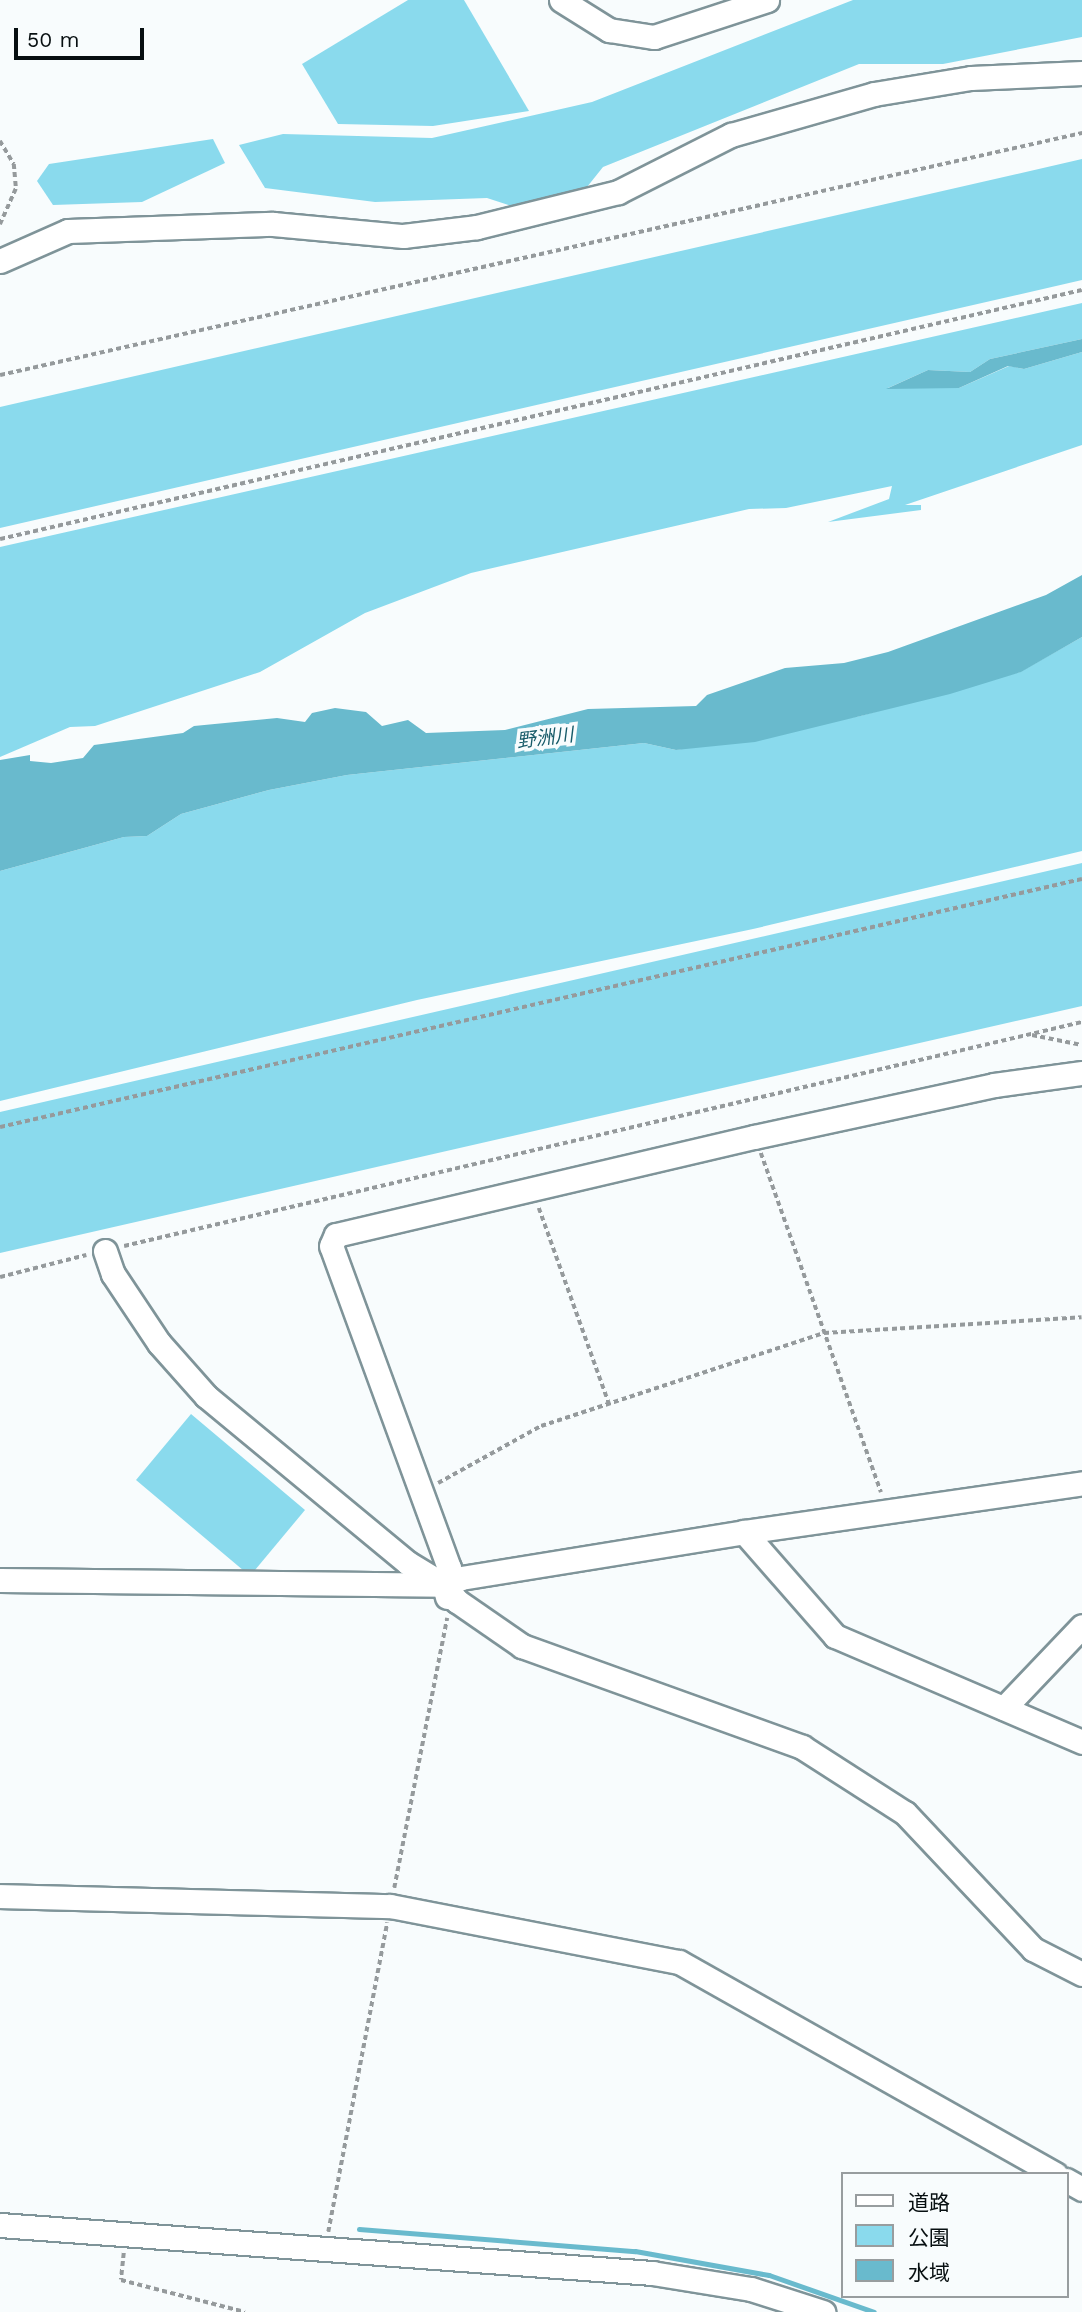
<!DOCTYPE html>
<meta charset="utf-8">
<style>
body{margin:0}
#map{position:relative;width:1082px;height:2312px;overflow:hidden;background:#f8fcfd;font-family:"Work Sans","Noto Sans JP",sans-serif}
div>[style]{position:absolute}
.green>*{inset:0;background:#8adaed}
.water>*{inset:0;background:#69bacd}
.stream>*{height:5px;margin:-2.5px;padding:0 2.5px;transform-origin:2.5px;border-radius:2.5px;background:#69bacd}
.path>*{height:3.5px;margin-top:-1.75px;transform-origin:0;background:repeating-linear-gradient(90deg,#959a9c 0 5px,transparent 0 8.5px)}
.roads{filter:drop-shadow(2px 0 #7f9499) drop-shadow(-2px 0 #7f9499) drop-shadow(0 2px #7f9499) drop-shadow(0 -2px #7f9499)}
.minor>*{height:23px;margin:-11.5px;padding:0 11.5px;transform-origin:11.5px;border-radius:11.5px;background:#fff}
span{translate:-50% -50%;white-space:nowrap;text-align:center;line-height:1.15;-webkit-text-stroke:7px #f8fcfd;paint-order:stroke}
.water-label{font-size:19px;color:#165a68;font-style:italic}
.legend{position:absolute;left:841px;top:2172px;width:228px;height:126px;box-sizing:border-box;background:#f8fcfd;border:2px solid #989d9f;margin:0;padding:9px 12px;list-style:none;font-size:21px;color:#070f11}
.legend li{display:flex;align-items:center;gap:14px;height:35px}
.legend b{width:35px;border:2px solid #989d9f}
.scale{position:absolute;left:14px;top:28px;width:130px;height:32px;box-sizing:border-box;border:4px solid #070f11;border-top:0;padding-left:9px;font-size:21px;line-height:24px;white-space:nowrap;color:#070f11;-webkit-text-stroke:5px #f8fcfd;paint-order:stroke}
</style>
<div id="map">
<div class="green">
<div style="clip-path:polygon(408px 0,464px 0,529px 111px,433px 126px,338px 124px,302px 64px)"></div>
<div style="clip-path:polygon(853px 0,1082px 0,1082px 37px,943px 64px,859px 64px,603px 167px,587px 187px,521px 209px,487px 198px,375px 202px,265px 188px,239px 145px,283px 134px,432px 138px,592px 102px)"></div>
<div style="clip-path:polygon(213px 139px,225px 163px,142px 202px,53px 205px,37px 181px,49px 164px)"></div>
<div style="clip-path:polygon(1082px 159px,1082px 280px,0 528px,0 407px)"></div>
<div style="clip-path:polygon(1082px 303px,1082px 339px,990px 359px,970px 372px,928px 370px,888px 388px,959px 388px,1009px 366px,1024px 369px,1082px 352px,1082px 445px,905px 505px,921px 505px,921px 510px,828px 522px,889px 499px,892px 486px,786px 508px,749px 509px,471px 573px,365px 613px,260px 672px,95px 726px,70px 727px,0 757px,0 547px)"></div>
<div style="clip-path:polygon(1082px 637px,1082px 851px,753px 929px,417px 1000px,0 1101px,0 871px,124px 837px,147px 836px,181px 814px,269px 790px,347px 775px,644px 743px,676px 750px,860px 716px,1020px 672px)"></div>
<div style="clip-path:polygon(1082px 863px,1082px 1006px,0 1253px,0 1112px)"></div>
<div style="clip-path:polygon(191px 1414px,305px 1510px,250px 1576px,136px 1480px)"></div>
</div>
<div class="water">
<div style="clip-path:polygon(1082px 339px,1082px 352px,1024px 369px,1008px 366px,959px 388px,886px 389px,928px 370px,970px 372px,990px 359px)"></div>
<div style="clip-path:polygon(1082px 575px,1082px 637px,1021px 672px,950px 694px,755px 742px,676px 750px,644px 743px,347px 775px,269px 790px,181px 814px,147px 836px,124px 837px,0 871px,0 760px,30px 755px,30px 761px,51px 763px,83px 758px,94px 745px,183px 733px,194px 726px,277px 718px,305px 722px,312px 713px,335px 708px,366px 712px,382px 726px,408px 720px,426px 733px,505px 730px,588px 709px,696px 706px,707px 695px,785px 668px,844px 663px,888px 652px,1046px 595px)"></div>
</div>
<div class="stream">
<div style="left:359px;top:2229px;width:277px;rotate:4.6deg"></div>
<div style="left:635px;top:2251px;width:136px;rotate:10.2deg"></div>
<div style="left:769px;top:2275px;width:111px;rotate:19.4deg"></div>
</div>
<div class="path">
<div style="left:0;top:141px;width:27px;rotate:59deg"></div>
<div style="left:14px;top:164px;width:25px;rotate:85deg"></div>
<div style="left:16px;top:189px;width:39px;rotate:114deg"></div>
<div style="left:0;top:375px;width:1109px;rotate:-12.61deg"></div>
<div style="left:0;top:539px;width:1110px;rotate:-12.96deg"></div>
<div style="left:1032px;top:1035px;width:51px;rotate:11.3deg"></div>
<div style="left:0;top:1127px;width:1110px;rotate:-12.91deg"></div>
<div style="left:761px;top:1153px;width:360px;rotate:70.5deg"></div>
<div style="left:539px;top:1208px;width:208px;rotate:70.3deg"></div>
<div style="left:124px;top:1246px;width:984px;rotate:-13.16deg"></div>
<div style="left:0;top:1277px;width:89px;rotate:-14.3deg"></div>
<div style="left:438px;top:1483px;width:118px;rotate:-29deg"></div>
<div style="left:541px;top:1426px;width:298px;rotate:-18.2deg"></div>
<div style="left:824px;top:1333px;width:258px;rotate:-3.5deg"></div>
<div style="left:394px;top:1888px;width:275px;rotate:-78.9deg"></div>
<div style="left:328px;top:2232px;width:315px;rotate:-79.2deg"></div>
<div style="left:124px;top:2253px;width:27px;rotate:96deg"></div>
<div style="left:121px;top:2280px;width:128px;rotate:14.5deg"></div>
</div>
<div class="roads">
<div class="minor">
<div style="left:561px;top:0;width:57px;rotate:32deg"></div>
<div style="left:609px;top:30px;width:46px;rotate:8.8deg"></div>
<div style="left:654px;top:37px;width:119px;rotate:-18.1deg"></div>
<div style="left:0;top:261px;width:74px;rotate:-23.8deg"></div>
<div style="left:68px;top:231px;width:205px;rotate:-2deg"></div>
<div style="left:273px;top:224px;width:131px;rotate:5.3deg"></div>
<div style="left:403px;top:236px;width:75px;rotate:-6.9deg"></div>
<div style="left:477px;top:227px;width:145px;rotate:-13.9deg"></div>
<div style="left:618px;top:192px;width:127px;rotate:-26.8deg"></div>
<div style="left:731px;top:135px;width:149px;rotate:-16deg"></div>
<div style="left:874px;top:94px;width:98px;rotate:-9.4deg"></div>
<div style="left:971px;top:78px;width:111px;rotate:-2.6deg"></div>
<div style="left:105px;top:1251px;width:24px;rotate:71deg"></div>
<div style="left:113px;top:1274px;width:83px;rotate:56.3deg"></div>
<div style="left:159px;top:1343px;width:71px;rotate:48.4deg"></div>
<div style="left:206px;top:1396px;width:262px;rotate:39.6deg"></div>
<div style="left:408px;top:1563px;width:42px;rotate:31.4deg"></div>
<div style="left:444px;top:1585px;width:21px;rotate:51deg"></div>
<div style="left:457px;top:1601px;width:79px;rotate:34.7deg"></div>
<div style="left:522px;top:1646px;width:298px;rotate:19.8deg"></div>
<div style="left:802px;top:1747px;width:122px;rotate:32.7deg"></div>
<div style="left:905px;top:1813px;width:187px;rotate:46.7deg"></div>
<div style="left:1033px;top:1949px;width:55px;rotate:27deg"></div>
<div style="left:744px;top:1532px;width:138px;rotate:48.8deg"></div>
<div style="left:835px;top:1636px;width:269px;rotate:23.2deg"></div>
<div style="left:0;top:1580px;width:444px;rotate:0.6deg"></div>
<div style="left:444px;top:1585px;width:18px;rotate:-22deg"></div>
<div style="left:461px;top:1578px;width:287px;rotate:-9.2deg"></div>
<div style="left:744px;top:1532px;width:342px;rotate:-8.2deg"></div>
<div style="left:447px;top:1597px;width:12px;rotate:-104deg"></div>
<div style="left:444px;top:1585px;width:18px;rotate:-74deg"></div>
<div style="left:449px;top:1568px;width:343px;rotate:-110.1deg"></div>
<div style="left:331px;top:1246px;width:12px;rotate:-66deg"></div>
<div style="left:336px;top:1235px;width:429px;rotate:-13.2deg"></div>
<div style="left:754px;top:1137px;width:246px;rotate:-12.2deg"></div>
<div style="left:994px;top:1085px;width:89px;rotate:-7.8deg"></div>
<div style="left:1004px;top:1708px;width:113px;rotate:-46.4deg"></div>
<div style="left:0;top:1896px;width:390px;rotate:1.5deg"></div>
<div style="left:390px;top:1906px;width:294px;rotate:11deg"></div>
<div style="left:679px;top:1962px;width:432px;rotate:29.4deg"></div>
<div style="left:1066px;top:2180px;width:18px;rotate:29deg"></div>
<div style="left:0;top:2225px;width:654px;rotate:4.21deg"></div>
<div style="left:652px;top:2273px;width:100px;rotate:9.2deg"></div>
<div style="left:751px;top:2289px;width:76px;rotate:17.7deg"></div>
</div>
</div>
<div class="water-label">
<span style="left:545px;top:738px;rotate:-7deg">野洲川</span>
</div>
<ul class="legend">
<li><b style="height:9px;background:#fff"></b>道路</li>
<li><b style="height:19px;background:#8adaed"></b>公園</li>
<li><b style="height:19px;background:#69bacd"></b>水域</li>
</ul>
<div class="scale">50 m</div>
</div>
